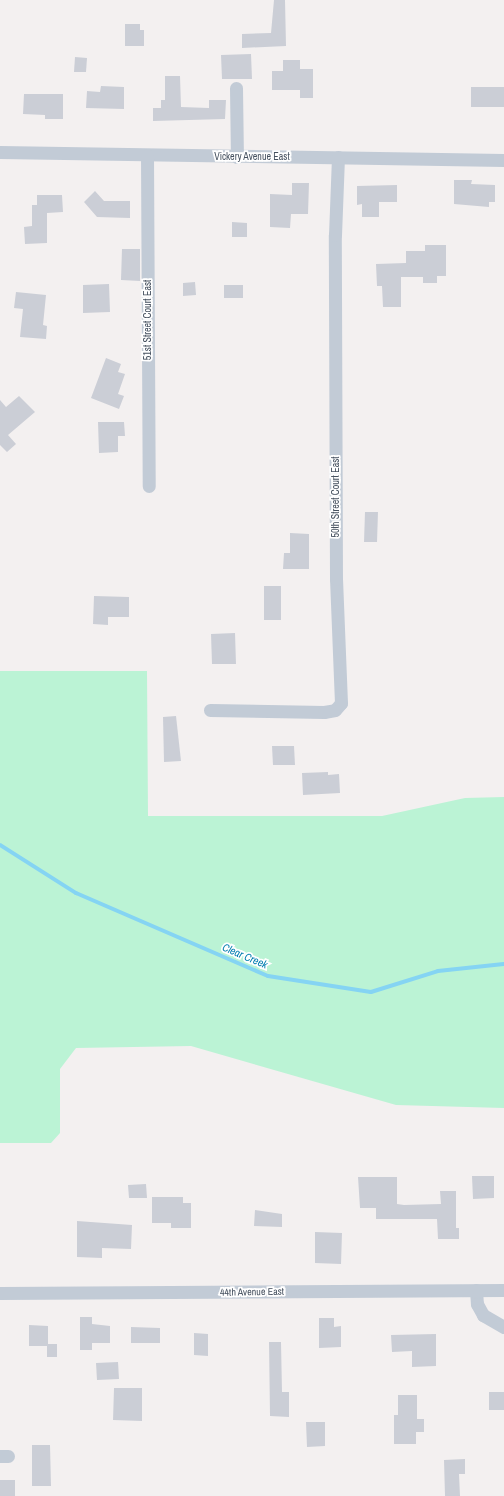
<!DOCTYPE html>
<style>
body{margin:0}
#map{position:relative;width:504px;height:1496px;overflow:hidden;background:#f3f0f0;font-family:"Archivo Narrow",sans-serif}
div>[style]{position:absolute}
.green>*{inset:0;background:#bbf3d5}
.stream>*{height:4px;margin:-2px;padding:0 2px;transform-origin:2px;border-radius:2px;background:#85d4f3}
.building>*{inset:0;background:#cbced6}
.minor>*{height:13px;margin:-6.5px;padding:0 6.5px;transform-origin:6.5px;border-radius:6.5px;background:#c2cbd6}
span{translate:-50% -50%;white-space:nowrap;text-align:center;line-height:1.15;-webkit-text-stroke:3.5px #fff;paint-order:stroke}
.street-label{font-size:10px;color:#46515f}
.water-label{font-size:11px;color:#017db0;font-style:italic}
</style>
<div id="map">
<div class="green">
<div style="clip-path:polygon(0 671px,147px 671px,148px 816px,382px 816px,465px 798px,504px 797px,504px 1108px,396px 1105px,191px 1046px,76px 1048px,60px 1069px,60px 1133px,51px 1143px,0 1143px)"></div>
</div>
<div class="stream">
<div style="left:0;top:845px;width:90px;rotate:32.3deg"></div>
<div style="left:76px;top:893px;width:209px;rotate:23.4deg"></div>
<div style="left:268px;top:976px;width:104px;rotate:8.8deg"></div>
<div style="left:371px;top:992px;width:70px;rotate:-17.4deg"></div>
<div style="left:438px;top:971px;width:66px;rotate:-6.1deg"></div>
</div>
<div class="building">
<div style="clip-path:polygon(274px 0,285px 0,286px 46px,242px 48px,242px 34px,271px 33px)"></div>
<div style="clip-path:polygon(125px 24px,140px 24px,140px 30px,144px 30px,144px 46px,125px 46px)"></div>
<div style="clip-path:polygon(251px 54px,252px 79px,222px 79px,221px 55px)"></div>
<div style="clip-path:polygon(75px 57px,87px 58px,86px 72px,74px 72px)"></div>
<div style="clip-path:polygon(283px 60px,300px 60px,300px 69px,313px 69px,313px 98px,300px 98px,300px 90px,272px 90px,272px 71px,283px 71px)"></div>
<div style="clip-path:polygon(165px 76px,180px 76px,181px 107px,209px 108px,209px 100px,226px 100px,225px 119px,153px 121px,153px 108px,161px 108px,161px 100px,165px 100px)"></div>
<div style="clip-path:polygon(101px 86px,124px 87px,124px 109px,86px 108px,87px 91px,100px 92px)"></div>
<div style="clip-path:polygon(471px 87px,504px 87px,504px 107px,471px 107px)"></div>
<div style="clip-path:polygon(24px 94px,63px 94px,63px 119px,45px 119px,45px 115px,23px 114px)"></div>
<div style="clip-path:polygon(454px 180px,472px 180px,471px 184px,495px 185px,495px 202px,489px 202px,489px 207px,454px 204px)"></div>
<div style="clip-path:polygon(292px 183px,309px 183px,308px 214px,291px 214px,290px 228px,270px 227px,270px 194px,292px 195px)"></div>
<div style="clip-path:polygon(397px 185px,397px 202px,379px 202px,379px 217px,362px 217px,362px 204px,357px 205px,357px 186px)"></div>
<div style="clip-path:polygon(95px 191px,104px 201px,130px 201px,130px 218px,97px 217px,84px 202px)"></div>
<div style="clip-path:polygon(37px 195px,62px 195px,63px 212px,47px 213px,47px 243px,25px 244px,24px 227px,32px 226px,32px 205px,37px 205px)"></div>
<div style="clip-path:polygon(232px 222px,247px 223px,247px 237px,232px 237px)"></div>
<div style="clip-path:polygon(425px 245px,446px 245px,446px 276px,437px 276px,437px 283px,423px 283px,423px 277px,401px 277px,401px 307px,383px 307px,382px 286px,377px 286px,376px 264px,406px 263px,406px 251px,425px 251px)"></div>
<div style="clip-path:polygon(122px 249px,140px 249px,140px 281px,121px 280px)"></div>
<div style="clip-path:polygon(195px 282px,196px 295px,183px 296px,183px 283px)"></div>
<div style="clip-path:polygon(109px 284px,110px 312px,83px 313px,83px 285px)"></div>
<div style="clip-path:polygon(224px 285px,243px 285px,243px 298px,224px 298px)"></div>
<div style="clip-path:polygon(16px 292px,46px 295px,43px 325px,47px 326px,46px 339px,20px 337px,23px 309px,14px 308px)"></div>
<div style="clip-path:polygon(106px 358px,121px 364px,118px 372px,125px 374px,118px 394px,124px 396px,119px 409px,91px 398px)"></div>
<div style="clip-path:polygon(19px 396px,35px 412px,8px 435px,16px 444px,7px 452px,0 445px,0 400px,6px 407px)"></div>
<div style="clip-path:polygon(98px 422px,124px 422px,125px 436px,118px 436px,118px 452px,99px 453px)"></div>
<div style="clip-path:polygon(365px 512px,378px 512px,377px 542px,364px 542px)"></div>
<div style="clip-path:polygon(290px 533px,309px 534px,309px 569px,283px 569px,284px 553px,290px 553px)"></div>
<div style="clip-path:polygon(264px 586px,281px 586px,281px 620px,264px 620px)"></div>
<div style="clip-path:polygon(94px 596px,129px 597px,129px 617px,108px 617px,108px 625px,93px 624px)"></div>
<div style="clip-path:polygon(235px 633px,236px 664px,212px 664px,211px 634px)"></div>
<div style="clip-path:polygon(176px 716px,181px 761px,164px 762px,163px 717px)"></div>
<div style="clip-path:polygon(272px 746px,294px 746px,295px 765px,273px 765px)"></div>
<div style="clip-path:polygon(328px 772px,328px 775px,339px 774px,340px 793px,303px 795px,302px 773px)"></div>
<div style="clip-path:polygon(472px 1176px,494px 1176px,494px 1198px,473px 1199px)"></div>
<div style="clip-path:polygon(358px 1177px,397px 1177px,397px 1204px,404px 1205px,441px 1204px,440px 1191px,456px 1191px,456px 1228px,459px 1228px,459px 1239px,438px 1239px,437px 1219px,376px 1219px,376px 1208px,360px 1208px)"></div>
<div style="clip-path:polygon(146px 1184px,147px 1198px,129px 1198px,128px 1185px)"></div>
<div style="clip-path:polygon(152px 1197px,183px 1197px,183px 1203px,191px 1203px,191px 1228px,171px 1228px,171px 1223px,152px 1223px)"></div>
<div style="clip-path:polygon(255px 1210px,282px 1214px,282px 1227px,254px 1226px)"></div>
<div style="clip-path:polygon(77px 1221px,132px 1225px,131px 1249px,102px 1248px,102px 1258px,77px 1257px)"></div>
<div style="clip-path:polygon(315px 1232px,342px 1233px,341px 1264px,315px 1263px)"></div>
<div style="clip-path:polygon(80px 1317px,92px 1317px,92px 1324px,110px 1326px,110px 1343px,92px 1343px,92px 1350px,80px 1350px)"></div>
<div style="clip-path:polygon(319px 1318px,334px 1318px,334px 1327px,341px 1326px,341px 1347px,319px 1348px)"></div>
<div style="clip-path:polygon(29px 1325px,48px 1326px,48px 1344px,57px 1344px,57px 1357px,47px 1357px,47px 1346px,29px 1346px)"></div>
<div style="clip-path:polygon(131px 1327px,160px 1328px,160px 1343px,131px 1343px)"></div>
<div style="clip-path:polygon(194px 1333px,208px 1334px,208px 1356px,194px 1355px)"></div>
<div style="clip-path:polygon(436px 1334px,436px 1366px,412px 1367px,412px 1351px,392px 1352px,391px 1335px)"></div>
<div style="clip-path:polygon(269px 1342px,281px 1342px,282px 1392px,289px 1392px,289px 1417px,270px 1416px)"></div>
<div style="clip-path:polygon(118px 1362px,119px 1379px,97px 1380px,96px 1363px)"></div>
<div style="clip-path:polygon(114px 1388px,142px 1388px,142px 1421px,113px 1420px)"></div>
<div style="clip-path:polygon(489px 1392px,504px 1392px,504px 1410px,489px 1410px)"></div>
<div style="clip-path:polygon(398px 1395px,417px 1395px,417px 1419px,424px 1419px,424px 1432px,416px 1432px,416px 1444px,394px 1444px,394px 1415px,398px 1415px)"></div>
<div style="clip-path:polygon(306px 1422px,325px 1422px,325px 1446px,307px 1447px)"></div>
<div style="clip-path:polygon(32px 1445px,50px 1445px,51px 1486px,32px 1486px)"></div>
<div style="clip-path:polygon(465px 1459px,465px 1474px,459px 1474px,460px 1496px,445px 1496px,444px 1460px)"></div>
<div style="clip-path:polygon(0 1480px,15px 1480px,15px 1496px,0 1496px)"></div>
</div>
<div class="minor">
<div style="left:236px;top:88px;width:69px;rotate:89.2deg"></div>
<div style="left:0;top:152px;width:504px;rotate:0.91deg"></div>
<div style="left:147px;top:155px;width:331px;rotate:89.7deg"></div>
<div style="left:210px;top:710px;width:114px;rotate:1deg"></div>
<div style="left:324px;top:712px;width:11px;rotate:-10deg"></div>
<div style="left:335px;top:710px;width:9px;rotate:-49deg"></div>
<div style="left:341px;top:703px;width:124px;rotate:-92.3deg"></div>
<div style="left:336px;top:579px;width:344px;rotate:-90.2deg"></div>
<div style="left:335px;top:235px;width:78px;rotate:-87.8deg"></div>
<div style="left:476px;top:1290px;width:14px;rotate:86deg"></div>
<div style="left:477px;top:1304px;width:13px;rotate:61deg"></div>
<div style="left:483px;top:1315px;width:24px;rotate:30deg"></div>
<div style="left:0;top:1293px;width:504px;rotate:-0.34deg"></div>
<div style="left:0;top:1456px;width:8px"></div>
</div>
<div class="street-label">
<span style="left:252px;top:157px">Vickery Avenue East</span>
<span style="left:148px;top:320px;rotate:-90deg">51st Street Court East</span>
<span style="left:336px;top:497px;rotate:-90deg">50th Street Court East</span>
<span style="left:252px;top:1292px;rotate:-1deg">44th Avenue East</span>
</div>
<div class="water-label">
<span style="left:245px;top:956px;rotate:23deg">Clear Creek</span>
</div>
</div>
